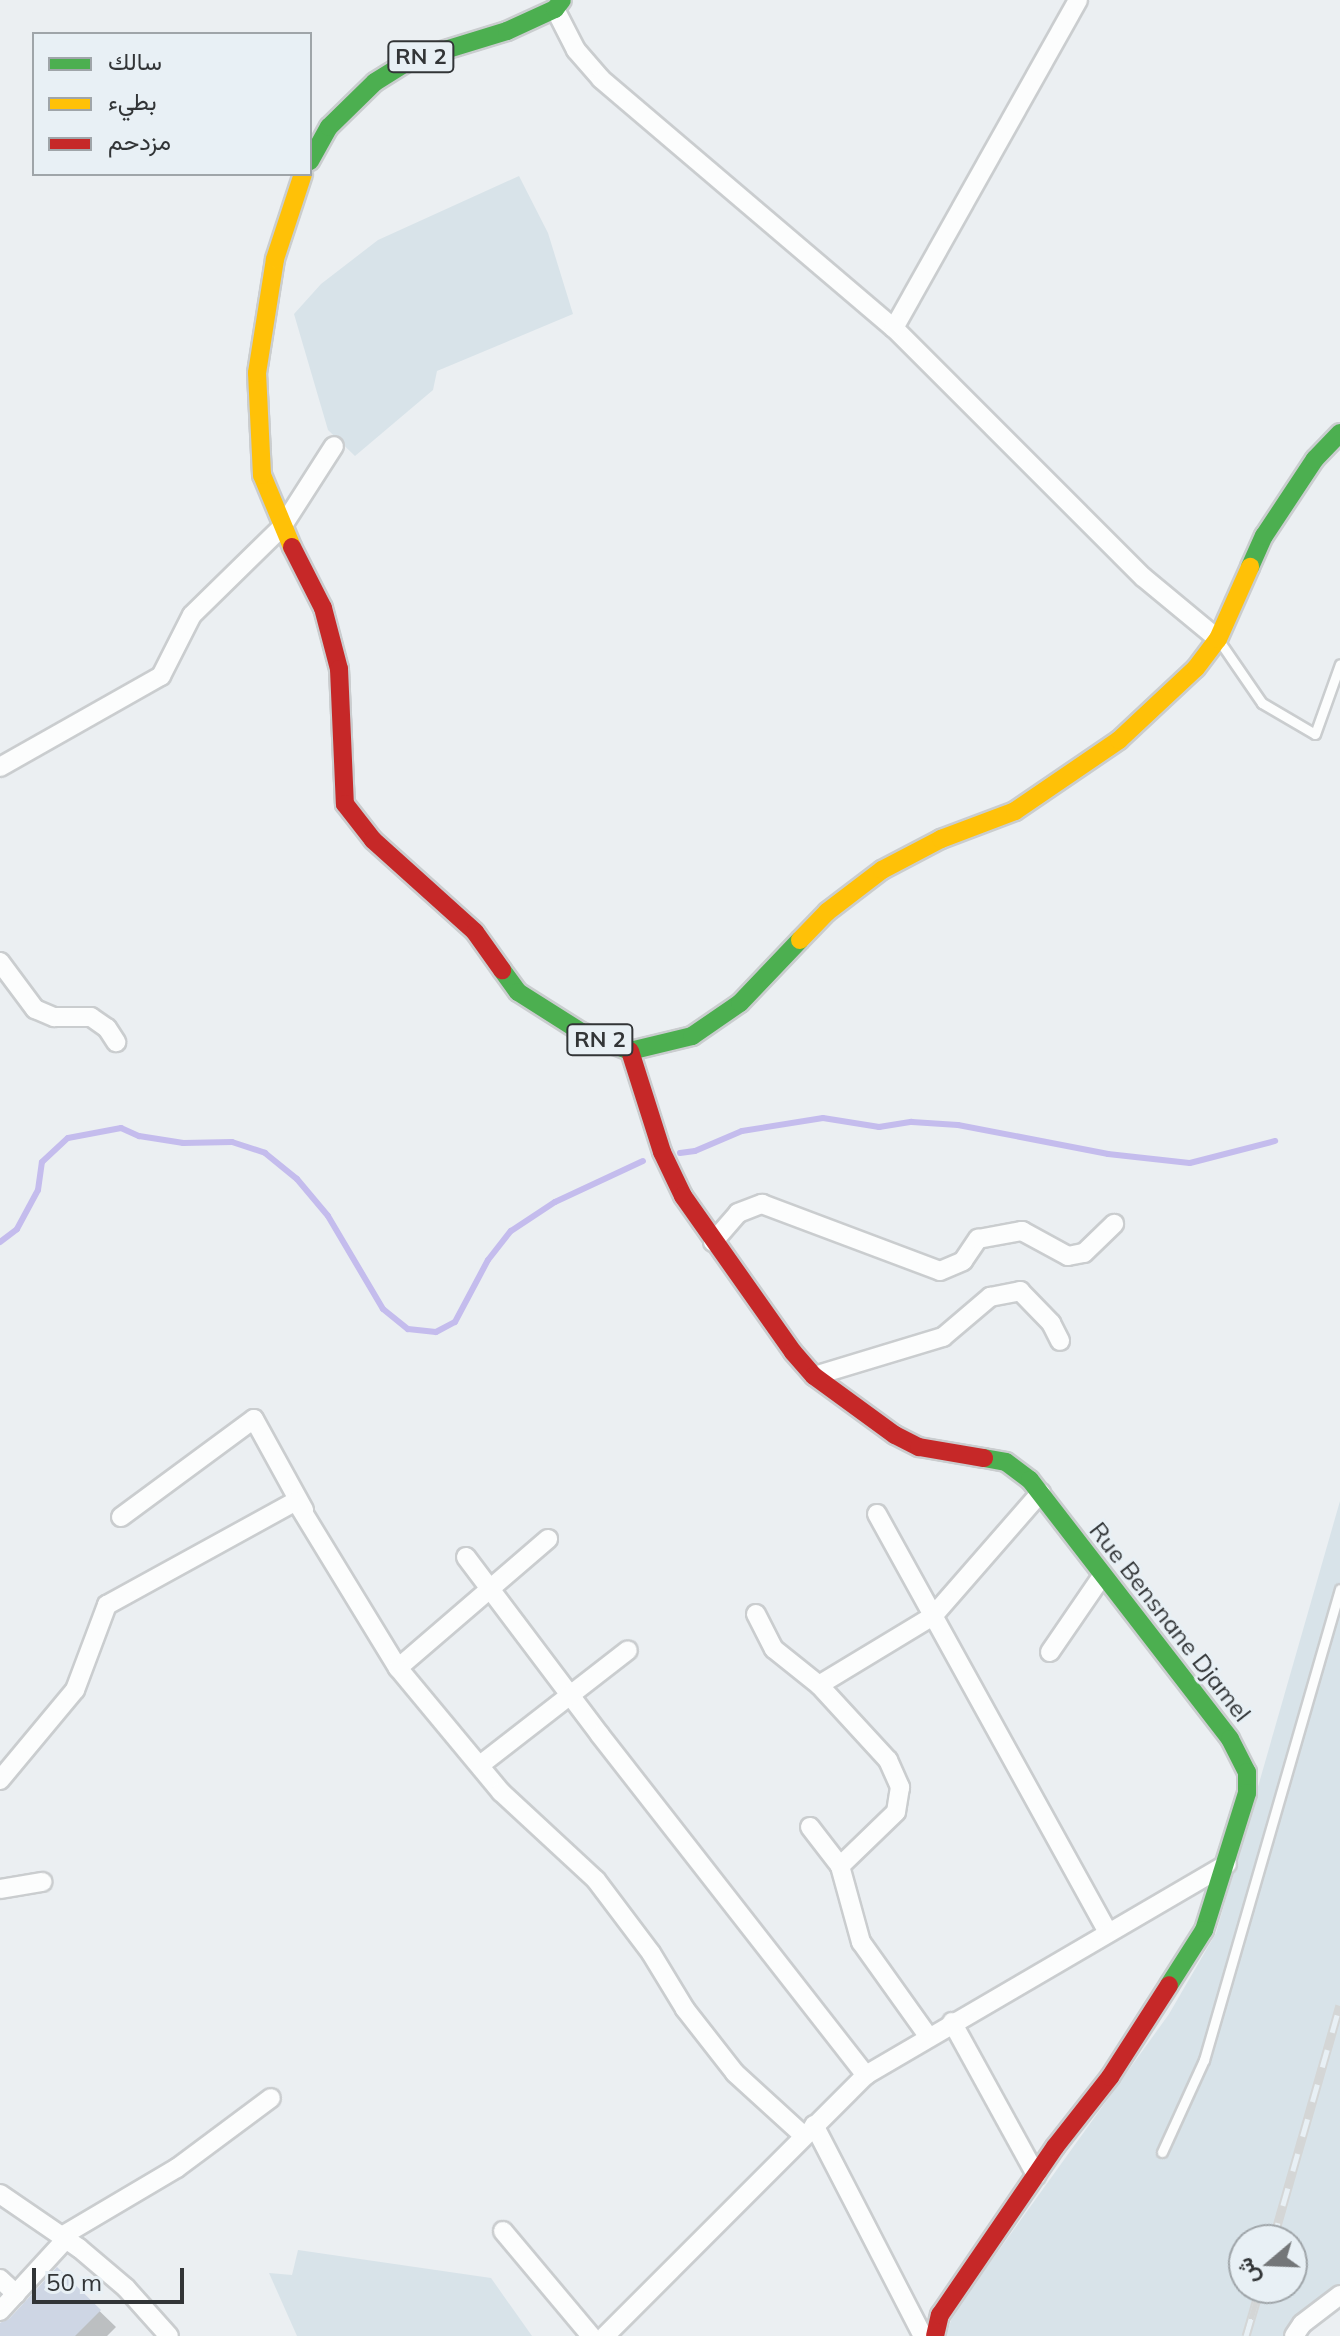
<!DOCTYPE html>
<meta charset="utf-8">
<style>
body{margin:0}
#map{position:relative;width:1340px;height:2336px;overflow:hidden;background:#ebeff2;font-family:Mulish,Vazirmatn,sans-serif}
div>[style]{position:absolute}
.built>*{inset:0;background:#d8e3e9}
.shadow>*{inset:0;background:#0003}
.stream>*{height:6px;margin:-3px;padding:0 3px;transform-origin:3px;border-radius:3px;background:#c4bced}
.building>*{inset:0;background:#ced6e4}
.roads{filter:drop-shadow(2px 0 #cacdcf) drop-shadow(-2px 0 #cacdcf) drop-shadow(0 2px #cacdcf) drop-shadow(0 -2px #cacdcf)}
.lane>*{height:9px;margin:-4.5px;padding:0 4.5px;transform-origin:4.5px;border-radius:4.5px;background:#fcfdfd}
.street>*{height:18px;margin:-9px;padding:0 9px;transform-origin:9px;border-radius:9px;background:#fcfdfd}
.fast>*{height:18px;margin:-9px;padding:0 9px;transform-origin:9px;border-radius:9px;background:#4caf50}
.slow>*{height:18px;margin:-9px;padding:0 9px;transform-origin:9px;border-radius:9px;background:#ffc107}
.jam>*{height:18px;margin:-9px;padding:0 9px;transform-origin:9px;border-radius:9px;background:#c62828}
.rail>*{height:9px;margin-top:-4.5px;transform-origin:0;background:repeating-linear-gradient(90deg,#e8f0f5 0 18px,#d4d6d6 0 36px);box-sizing:border-box;border-block:2px solid #d4d6d6}
span{translate:-50% -50%;white-space:nowrap;text-align:center;line-height:1.15;-webkit-text-stroke:6px #e8f0f5;paint-order:stroke}
.shield-label span{padding:2px 6px;background:#e8f0f5;border:2px solid;border-radius:6px;-webkit-text-stroke-width:0}
.shield-label{font-size:22px;color:#323537;font-weight:700}
.street-label{font-size:24px;color:#323537}
.legend{position:absolute;left:32px;top:32px;width:280px;height:144px;box-sizing:border-box;background:#e8f0f5;border:2px solid #9fa5a9;margin:0;padding:10px 14px;list-style:none;font-size:24px;color:#323537}
.legend li{display:flex;align-items:center;gap:16px;height:40px}
.legend b{width:40px;border:2px solid #9fa5a9}
.north{position:absolute;left:1228px;top:2224px;width:80px;height:80px;box-sizing:border-box;background:#e8f0f5;border:2px solid #9fa5a9;border-radius:50%;rotate:251deg;font-size:22px;font-weight:700;line-height:32px;text-align:center;color:#323537}
.north::after{content:'';display:block;margin:auto;width:28px;height:36px;background:#737678;clip-path:polygon(50% 0,100% 100%,50% 72%,0 100%)}
.scale{position:absolute;left:32px;top:2268px;width:152px;height:36px;box-sizing:border-box;border:4px solid #323537;border-top:0;padding-left:10px;font-size:24px;line-height:28px;white-space:nowrap;color:#323537;-webkit-text-stroke:6px #e8f0f5;paint-order:stroke}
</style>
<div id="map">
<div class="built">
<div style="clip-path:polygon(519px 176px,548px 233px,573px 314px,437px 371px,433px 390px,355px 456px,328px 430px,294px 314px,321px 284px,378px 240px)"></div>
<div style="clip-path:polygon(evenodd,1340px 1501px,1340px 2295px,1299px 2336px,946px 2336px,953px 2314px,1169px 2014px,1216px 1933px,1340px 1501px,1244px 2240px,1292px 2240px,1292px 2288px,1244px 2288px,1244px 2240px)"></div>
<div style="clip-path:polygon(298px 2250px,491px 2278px,532px 2336px,297px 2336px,269px 2273px,292px 2275px)"></div>
</div>
<div class="shadow">
<div style="clip-path:polygon(57px 2270px,116px 2327px,107px 2336px,0 2336px,0 2323px,10px 2321px)"></div>
</div>
<div class="stream">
<div style="left:680px;top:1153px;width:15px;rotate:-8deg"></div>
<div style="left:695px;top:1151px;width:51px;rotate:-23.1deg"></div>
<div style="left:742px;top:1131px;width:82px;rotate:-9.1deg"></div>
<div style="left:823px;top:1118px;width:57px;rotate:9.1deg"></div>
<div style="left:879px;top:1127px;width:33px;rotate:-9deg"></div>
<div style="left:912px;top:1122px;width:46px;rotate:3.7deg"></div>
<div style="left:958px;top:1125px;width:153px;rotate:10.9deg"></div>
<div style="left:1108px;top:1154px;width:82px;rotate:6.3deg"></div>
<div style="left:1190px;top:1163px;width:88px;rotate:-14.5deg"></div>
<div style="left:0;top:1242px;width:21px;rotate:-37deg"></div>
<div style="left:17px;top:1229px;width:44px;rotate:-61.7deg"></div>
<div style="left:38px;top:1190px;width:28px;rotate:-82deg"></div>
<div style="left:42px;top:1162px;width:35px;rotate:-43deg"></div>
<div style="left:68px;top:1138px;width:54px;rotate:-10.7deg"></div>
<div style="left:121px;top:1128px;width:20px;rotate:24deg"></div>
<div style="left:139px;top:1136px;width:45px;rotate:9deg"></div>
<div style="left:183px;top:1143px;width:49px;rotate:-1.2deg"></div>
<div style="left:232px;top:1142px;width:35px;rotate:18deg"></div>
<div style="left:265px;top:1153px;width:41px;rotate:39.1deg"></div>
<div style="left:297px;top:1179px;width:48px;rotate:50deg"></div>
<div style="left:328px;top:1216px;width:108px;rotate:59.4deg"></div>
<div style="left:383px;top:1309px;width:32px;rotate:39deg"></div>
<div style="left:408px;top:1329px;width:28px;rotate:6deg"></div>
<div style="left:436px;top:1332px;width:21px;rotate:-28deg"></div>
<div style="left:455px;top:1322px;width:70px;rotate:-62deg"></div>
<div style="left:488px;top:1260px;width:37px;rotate:-52deg"></div>
<div style="left:511px;top:1231px;width:53px;rotate:-33.4deg"></div>
<div style="left:555px;top:1202px;width:97px;rotate:-25deg"></div>
</div>
<div class="building">
<div style="clip-path:polygon(57px 2267px,101px 2310px,75px 2336px,0 2336px,0 2323px,9px 2319px)"></div>
</div>
<div class="roads">
<div class="lane">
<div style="left:1220px;top:642px;width:74px;rotate:55.5deg"></div>
<div style="left:1262px;top:703px;width:61px;rotate:30.3deg"></div>
<div style="left:1315px;top:734px;width:74px;rotate:-70.3deg"></div>
<div style="left:1162px;top:2152px;width:101px;rotate:-65.5deg"></div>
<div style="left:1204px;top:2060px;width:490px;rotate:-73.9deg"></div>
</div>
<div class="street">
<div style="left:555px;top:9px;width:46px;rotate:62.9deg"></div>
<div style="left:576px;top:50px;width:38px;rotate:49deg"></div>
<div style="left:601px;top:79px;width:385px;rotate:40.4deg"></div>
<div style="left:894px;top:328px;width:352px;rotate:45deg"></div>
<div style="left:1143px;top:577px;width:97px;rotate:39.6deg"></div>
<div style="left:894px;top:328px;width:376px;rotate:-60.7deg"></div>
<div style="left:0;top:767px;width:185px;rotate:-29.5deg"></div>
<div style="left:161px;top:676px;width:68px;rotate:-63.1deg"></div>
<div style="left:192px;top:615px;width:126px;rotate:-44.4deg"></div>
<div style="left:282px;top:527px;width:96px;rotate:-57.3deg"></div>
<div style="left:0;top:962px;width:59px;rotate:53.3deg"></div>
<div style="left:35px;top:1009px;width:21px;rotate:23deg"></div>
<div style="left:54px;top:1017px;width:37px"></div>
<div style="left:91px;top:1017px;width:19px;rotate:35deg"></div>
<div style="left:107px;top:1028px;width:17px;rotate:57deg"></div>
<div style="left:713px;top:1242px;width:38px;rotate:-49deg"></div>
<div style="left:738px;top:1213px;width:26px;rotate:-21deg"></div>
<div style="left:762px;top:1204px;width:190px;rotate:20.6deg"></div>
<div style="left:940px;top:1271px;width:25px;rotate:-23deg"></div>
<div style="left:963px;top:1261px;width:27px;rotate:-56deg"></div>
<div style="left:978px;top:1239px;width:45px;rotate:-10.3deg"></div>
<div style="left:1022px;top:1231px;width:52px;rotate:28.5deg"></div>
<div style="left:1068px;top:1256px;width:16px;rotate:-11deg"></div>
<div style="left:1084px;top:1253px;width:42px;rotate:-44deg"></div>
<div style="left:814px;top:1376px;width:135px;rotate:-16.8deg"></div>
<div style="left:943px;top:1337px;width:62px;rotate:-40.4deg"></div>
<div style="left:990px;top:1297px;width:31px;rotate:-11deg"></div>
<div style="left:1020px;top:1291px;width:45px;rotate:45.9deg"></div>
<div style="left:1051px;top:1323px;width:20px;rotate:63deg"></div>
<div style="left:877px;top:1514px;width:478px;rotate:61.1deg"></div>
<div style="left:121px;top:1517px;width:165px;rotate:-36.4deg"></div>
<div style="left:254px;top:1419px;width:104px;rotate:61.2deg"></div>
<div style="left:466px;top:1557px;width:223px;rotate:53deg"></div>
<div style="left:600px;top:1735px;width:432px;rotate:52deg"></div>
<div style="left:756px;top:1614px;width:39px;rotate:63deg"></div>
<div style="left:774px;top:1649px;width:58px;rotate:38.7deg"></div>
<div style="left:819px;top:1685px;width:102px;rotate:47.4deg"></div>
<div style="left:888px;top:1760px;width:30px;rotate:66deg"></div>
<div style="left:900px;top:1787px;width:25px;rotate:99deg"></div>
<div style="left:896px;top:1812px;width:78px;rotate:136deg"></div>
<div style="left:1050px;top:1652px;width:92px;rotate:-55.6deg"></div>
<div style="left:398px;top:1668px;width:198px;rotate:-40.7deg"></div>
<div style="left:819px;top:1685px;width:133px;rotate:-31.2deg"></div>
<div style="left:933px;top:1616px;width:164px;rotate:-48.9deg"></div>
<div style="left:480px;top:1765px;width:187px;rotate:-37.8deg"></div>
<div style="left:0;top:1780px;width:117px;rotate:-50.2deg"></div>
<div style="left:75px;top:1690px;width:91px;rotate:-69.4deg"></div>
<div style="left:107px;top:1605px;width:216px;rotate:-28.8deg"></div>
<div style="left:296px;top:1501px;width:196px;rotate:58.6deg"></div>
<div style="left:398px;top:1668px;width:161px;rotate:50.3deg"></div>
<div style="left:501px;top:1792px;width:129px;rotate:42.8deg"></div>
<div style="left:596px;top:1880px;width:91px;rotate:53deg"></div>
<div style="left:651px;top:1953px;width:66px;rotate:58.7deg"></div>
<div style="left:685px;top:2009px;width:81px;rotate:52deg"></div>
<div style="left:735px;top:2073px;width:93px;rotate:42.4deg"></div>
<div style="left:810px;top:1827px;width:49px;rotate:52.4deg"></div>
<div style="left:840px;top:1866px;width:79px;rotate:74.6deg"></div>
<div style="left:861px;top:1942px;width:115px;rotate:54.5deg"></div>
<div style="left:0;top:1889px;width:43px;rotate:-9.5deg"></div>
<div style="left:952px;top:2022px;width:175px;rotate:61.2deg"></div>
<div style="left:814px;top:2125px;width:237px;rotate:62.7deg"></div>
<div style="left:0;top:2194px;width:96px;rotate:34.4deg"></div>
<div style="left:79px;top:2248px;width:62px;rotate:40.4deg"></div>
<div style="left:126px;top:2288px;width:64px;rotate:48.1deg"></div>
<div style="left:503px;top:2231px;width:137px;rotate:50deg"></div>
<div style="left:62px;top:2236px;width:134px;rotate:-30.6deg"></div>
<div style="left:177px;top:2168px;width:117px;rotate:-36.7deg"></div>
<div style="left:0;top:2279px;width:22px;rotate:43deg"></div>
<div style="left:0;top:2311px;width:98px;rotate:-47.5deg"></div>
<div style="left:605px;top:2336px;width:369px;rotate:-45deg"></div>
<div style="left:866px;top:2075px;width:418px;rotate:-30.3deg"></div>
<div style="left:1294px;top:2336px;width:14px;rotate:-56deg"></div>
<div style="left:1302px;top:2324px;width:48px;rotate:-37.3deg"></div>
</div>
<div class="fast">
<div style="left:310px;top:161px;width:39px;rotate:-61deg"></div>
<div style="left:329px;top:127px;width:64px;rotate:-44.4deg"></div>
<div style="left:375px;top:82px;width:40px;rotate:-32deg"></div>
<div style="left:409px;top:61px;width:102px;rotate:-17deg"></div>
<div style="left:507px;top:31px;width:53px;rotate:-24.6deg"></div>
<div style="left:555px;top:9px;width:11px;rotate:-52deg"></div>
<div style="left:1250px;top:567px;width:34px;rotate:-66deg"></div>
<div style="left:1264px;top:536px;width:92px;rotate:-56.5deg"></div>
<div style="left:1315px;top:459px;width:36px;rotate:-46deg"></div>
<div style="left:502px;top:970px;width:27px;rotate:54deg"></div>
<div style="left:518px;top:992px;width:75px;rotate:32.4deg"></div>
<div style="left:581px;top:1032px;width:53px;rotate:21.2deg"></div>
<div style="left:630px;top:1051px;width:64px;rotate:-13.6deg"></div>
<div style="left:692px;top:1036px;width:58px;rotate:-34.5deg"></div>
<div style="left:740px;top:1003px;width:87px;rotate:-46.4deg"></div>
<div style="left:984px;top:1458px;width:22px;rotate:10deg"></div>
<div style="left:1006px;top:1462px;width:30px;rotate:37deg"></div>
<div style="left:1030px;top:1480px;width:327px;rotate:52.3deg"></div>
<div style="left:1230px;top:1739px;width:37px;rotate:63deg"></div>
<div style="left:1247px;top:1772px;width:21px;rotate:90deg"></div>
<div style="left:1247px;top:1793px;width:144px;rotate:107.4deg"></div>
<div style="left:1204px;top:1930px;width:65px;rotate:122.5deg"></div>
</div>
<div class="slow">
<div style="left:292px;top:547px;width:78px;rotate:-112.6deg"></div>
<div style="left:262px;top:475px;width:102px;rotate:-92.8deg"></div>
<div style="left:257px;top:373px;width:115px;rotate:-81deg"></div>
<div style="left:275px;top:259px;width:89px;rotate:-71.8deg"></div>
<div style="left:800px;top:940px;width:39px;rotate:-46deg"></div>
<div style="left:827px;top:912px;width:69px;rotate:-37.4deg"></div>
<div style="left:882px;top:870px;width:67px;rotate:-27.7deg"></div>
<div style="left:941px;top:839px;width:79px;rotate:-20.7deg"></div>
<div style="left:1015px;top:811px;width:126px;rotate:-34.3deg"></div>
<div style="left:1119px;top:740px;width:105px;rotate:-43.1deg"></div>
<div style="left:1196px;top:668px;width:36px;rotate:-53deg"></div>
<div style="left:1218px;top:639px;width:79px;rotate:-66deg"></div>
</div>
<div class="jam">
<div style="left:292px;top:547px;width:68px;rotate:63.1deg"></div>
<div style="left:323px;top:608px;width:63px;rotate:75.3deg"></div>
<div style="left:339px;top:669px;width:135px;rotate:87.5deg"></div>
<div style="left:345px;top:804px;width:46px;rotate:52.1deg"></div>
<div style="left:373px;top:840px;width:137px;rotate:42deg"></div>
<div style="left:475px;top:932px;width:47px;rotate:54.6deg"></div>
<div style="left:630px;top:1051px;width:106px;rotate:72.4deg"></div>
<div style="left:662px;top:1152px;width:49px;rotate:64.5deg"></div>
<div style="left:683px;top:1196px;width:191px;rotate:54.8deg"></div>
<div style="left:793px;top:1352px;width:32px;rotate:49deg"></div>
<div style="left:814px;top:1376px;width:100px;rotate:36.1deg"></div>
<div style="left:895px;top:1435px;width:27px;rotate:27deg"></div>
<div style="left:919px;top:1447px;width:66px;rotate:9.6deg"></div>
<div style="left:935px;top:2336px;width:22px;rotate:-77deg"></div>
<div style="left:940px;top:2315px;width:204px;rotate:-55.6deg"></div>
<div style="left:1055px;top:2147px;width:89px;rotate:-51.8deg"></div>
<div style="left:1110px;top:2077px;width:109px;rotate:-57.3deg"></div>
</div>
</div>
<div class="rail">
<div style="left:1273px;top:2240px;width:244px;rotate:-74.1deg"></div>
<div style="left:1246px;top:2336px;width:50px;rotate:-73.7deg"></div>
</div>
<div class="shield-label">
<span style="left:421px;top:57px">RN 2</span>
<span style="left:600px;top:1040px">RN 2</span>
</div>
<div class="street-label">
<span style="left:1170px;top:1622px;rotate:52deg">Rue Bensnane Djamel</span>
</div>
<ul class="legend">
<li><b style="height:10px;background:#4caf50"></b>سالك</li>
<li><b style="height:10px;background:#ffc107"></b>بطيء</li>
<li><b style="height:10px;background:#c62828"></b>مزدحم</li>
</ul>
<div class="north">ش</div>
<div class="scale">50 m</div>
</div>
